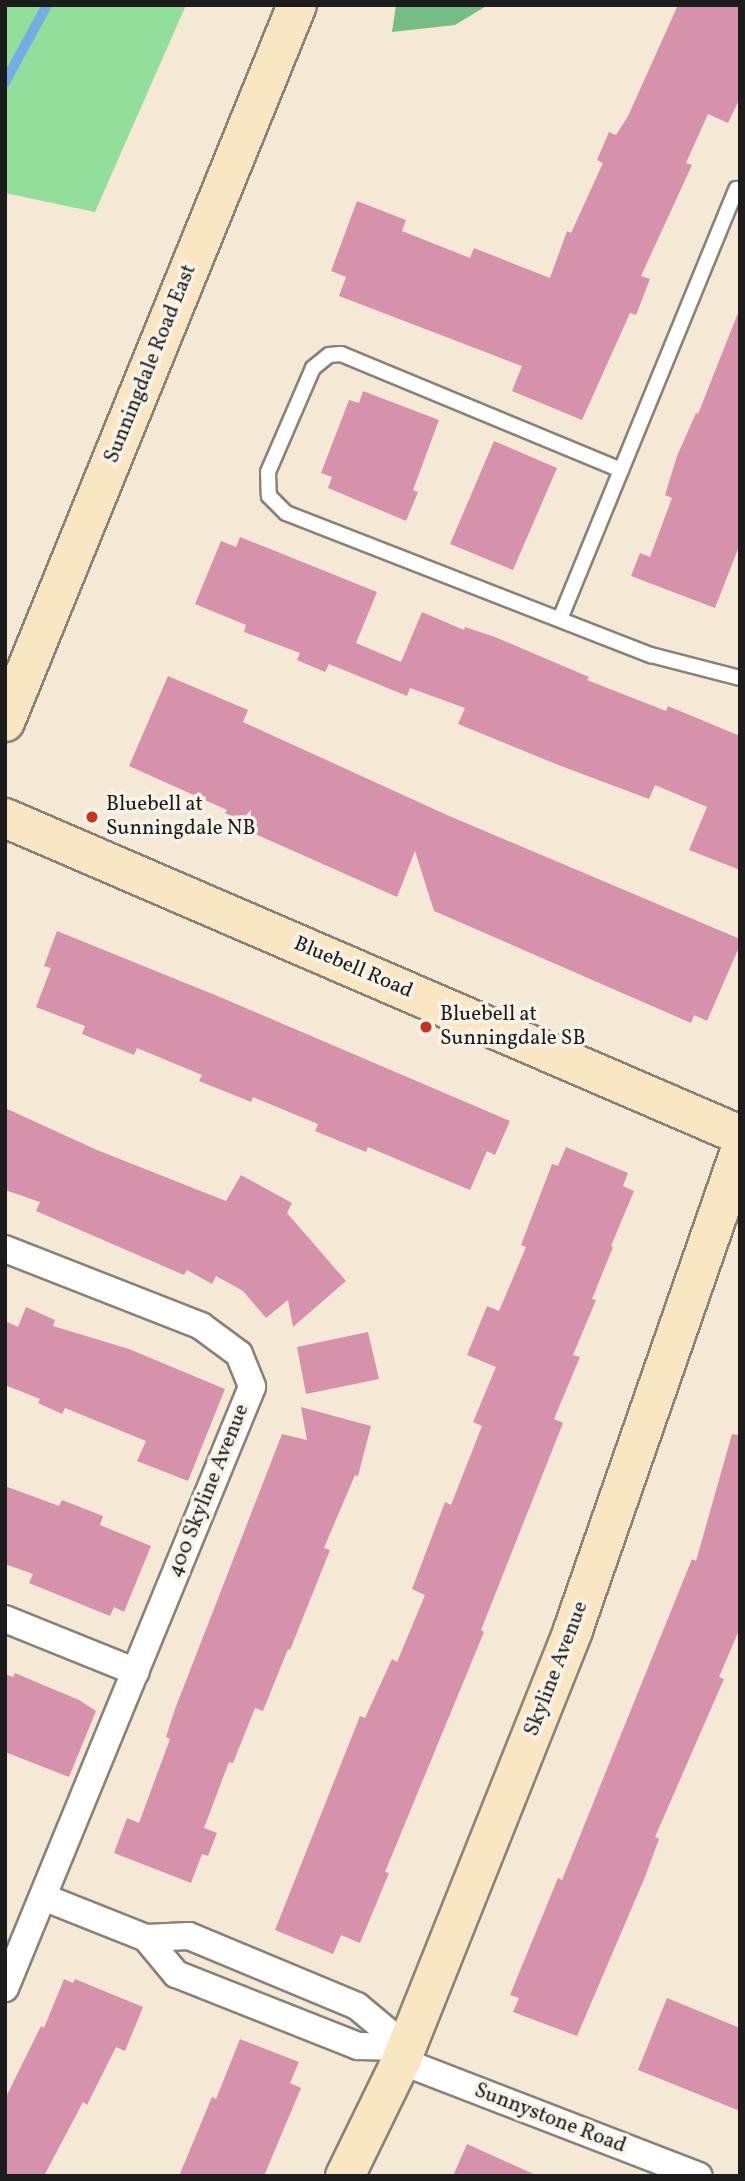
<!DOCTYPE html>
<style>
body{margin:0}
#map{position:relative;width:745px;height:2181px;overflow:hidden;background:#f5e9d5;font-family:Vollkorn,serif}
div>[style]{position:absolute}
.green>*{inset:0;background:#93de9b}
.forest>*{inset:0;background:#76bd83}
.stream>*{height:10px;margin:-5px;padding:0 5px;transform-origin:5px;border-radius:5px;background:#77abe4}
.building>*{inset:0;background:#d691ad}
.roads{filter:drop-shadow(2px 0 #888278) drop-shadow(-2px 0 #888278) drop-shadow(0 2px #888278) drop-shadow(0 -2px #888278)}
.lane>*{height:14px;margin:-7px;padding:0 7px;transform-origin:7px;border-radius:7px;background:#fff}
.street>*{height:26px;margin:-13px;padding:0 13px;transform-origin:13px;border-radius:13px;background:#fff}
.secondary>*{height:38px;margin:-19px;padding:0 19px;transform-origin:19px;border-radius:19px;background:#fbe6c4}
.dots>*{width:19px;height:19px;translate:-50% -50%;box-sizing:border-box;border:4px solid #f7f3e8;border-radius:50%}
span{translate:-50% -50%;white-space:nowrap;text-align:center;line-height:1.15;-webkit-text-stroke:7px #f7f3e8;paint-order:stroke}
.street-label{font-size:21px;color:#1c1c1c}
.poi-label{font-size:21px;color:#1c1c1c}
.left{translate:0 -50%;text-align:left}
.frame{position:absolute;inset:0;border:7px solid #1c1c1c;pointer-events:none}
</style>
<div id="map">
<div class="green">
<div style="clip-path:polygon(5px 5px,186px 5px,95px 212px,5px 193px)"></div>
</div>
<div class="forest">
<div style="clip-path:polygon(396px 5px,488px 5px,455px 25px,392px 32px)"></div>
</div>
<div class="stream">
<div style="left:5px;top:82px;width:88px;rotate:-61.4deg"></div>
</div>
<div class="building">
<div style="clip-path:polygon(678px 5px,740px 5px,740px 98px,728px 123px,708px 114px,686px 163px,692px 165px,641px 276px,650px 279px,636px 315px,630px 313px,582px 420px,512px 391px,522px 366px,339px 296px,346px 277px,331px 271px,357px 201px,406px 220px,402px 231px,470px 258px,474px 248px,550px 278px,567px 231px,571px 233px,603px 163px,597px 160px,609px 132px,616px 135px,628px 116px)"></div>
<div style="clip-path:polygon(738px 313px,740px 544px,715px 608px,631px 576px,640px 553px,650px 557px,672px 498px,665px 495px,677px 456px,696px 413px,698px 414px)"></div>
<div style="clip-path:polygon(363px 391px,439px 420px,413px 490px,418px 492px,406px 521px,328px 488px,332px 477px,321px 473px,349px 400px,359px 403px)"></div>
<div style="clip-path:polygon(494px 441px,557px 468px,513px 570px,450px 544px)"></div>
<div style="clip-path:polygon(240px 537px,377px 592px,356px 643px,401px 662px,422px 612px,464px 630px,465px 627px,495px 637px,589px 677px,587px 680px,666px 711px,668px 706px,740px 736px,740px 870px,689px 850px,707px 807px,655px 785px,649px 799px,561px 766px,458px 724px,465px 708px,410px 688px,407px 696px,329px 664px,325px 672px,297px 660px,300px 653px,244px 632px,246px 625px,195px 604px,221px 541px,236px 547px)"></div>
<div style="clip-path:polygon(168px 676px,248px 710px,243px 722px,447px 815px,740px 939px,740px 945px,707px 1021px,694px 1015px,691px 1023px,434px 911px,415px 851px,397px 897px,235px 825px,237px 819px,225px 813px,227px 810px,129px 766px)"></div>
<div style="clip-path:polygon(57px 931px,220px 997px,510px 1121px,495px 1155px,487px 1151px,470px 1190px,368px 1147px,366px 1152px,315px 1131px,318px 1124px,253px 1097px,251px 1102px,199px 1081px,202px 1075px,137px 1048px,134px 1055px,82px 1034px,85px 1026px,36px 1007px,51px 968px,44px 966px)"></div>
<div style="clip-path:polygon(5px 1108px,97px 1150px,226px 1201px,241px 1175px,292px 1203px,287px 1213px,346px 1281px,293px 1327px,288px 1300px,266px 1318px,243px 1291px,216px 1276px,212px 1284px,187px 1270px,184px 1275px,36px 1211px,40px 1202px,5px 1190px)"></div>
<div style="clip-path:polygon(566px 1147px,628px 1173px,623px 1186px,634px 1191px,611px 1246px,613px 1247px,592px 1299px,596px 1300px,573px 1355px,580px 1357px,554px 1419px,563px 1423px,481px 1630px,484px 1632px,385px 1872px,389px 1873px,360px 1943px,341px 1935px,333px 1954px,275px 1930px,360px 1716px,365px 1718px,392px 1659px,397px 1662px,425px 1595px,412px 1589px,445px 1502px,451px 1505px,482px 1426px,473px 1422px,496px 1367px,467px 1355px,487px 1306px,499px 1311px,526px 1247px,521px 1245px,552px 1164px,558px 1166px)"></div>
<div style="clip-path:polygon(26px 1307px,55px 1320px,53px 1326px,129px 1349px,225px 1389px,188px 1481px,137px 1461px,146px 1441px,65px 1408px,62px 1414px,38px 1403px,40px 1399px,5px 1385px,5px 1321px,18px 1327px)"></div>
<div style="clip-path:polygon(368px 1332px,379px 1379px,306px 1394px,297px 1347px)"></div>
<div style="clip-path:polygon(301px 1407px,371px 1426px,358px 1476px,355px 1475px,324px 1548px,330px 1550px,290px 1650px,288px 1649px,263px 1711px,255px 1708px,233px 1763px,229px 1762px,204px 1828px,217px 1833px,208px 1856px,202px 1854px,191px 1883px,114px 1853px,127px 1818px,139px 1823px,170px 1739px,166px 1737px,175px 1709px,282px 1434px,307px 1440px)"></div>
<div style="clip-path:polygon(732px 1434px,740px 1435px,740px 1628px,719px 1677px,724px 1679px,655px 1837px,659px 1839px,645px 1877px,577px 2036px,513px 2012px,519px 1998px,510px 1995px,558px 1878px,562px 1880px,692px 1559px,696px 1561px)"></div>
<div style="clip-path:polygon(5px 1486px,59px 1506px,62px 1500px,103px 1516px,100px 1525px,151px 1546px,124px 1612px,114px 1607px,110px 1616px,29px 1583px,33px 1574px,5px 1564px)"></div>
<div style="clip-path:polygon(15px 1673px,79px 1700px,96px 1711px,69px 1777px,5px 1752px,5px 1674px,13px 1677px)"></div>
<div style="clip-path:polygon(64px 1979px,73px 1983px,75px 1979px,143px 2007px,125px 2051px,116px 2047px,87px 2105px,83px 2102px,44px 2176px,5px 2176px,5px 2099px,41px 2026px,44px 2028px)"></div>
<div style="clip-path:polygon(667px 1998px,740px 2028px,740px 2111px,638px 2070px)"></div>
<div style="clip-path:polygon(240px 2039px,299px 2062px,290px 2083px,301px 2088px,264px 2176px,179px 2176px,212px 2097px,216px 2099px)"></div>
<div style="clip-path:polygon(467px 2144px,538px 2176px,453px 2176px)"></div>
</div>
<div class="roads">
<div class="lane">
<div style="left:621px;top:470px;width:303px;rotate:-157.5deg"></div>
<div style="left:341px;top:354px;width:12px;rotate:175deg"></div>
<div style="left:329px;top:355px;width:21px;rotate:141deg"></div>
<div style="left:313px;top:368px;width:113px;rotate:113.4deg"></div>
<div style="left:268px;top:472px;width:24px;rotate:88deg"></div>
<div style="left:269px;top:496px;width:24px;rotate:45deg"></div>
<div style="left:286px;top:513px;width:392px;rotate:21.3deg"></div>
<div style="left:651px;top:655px;width:92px;rotate:14.5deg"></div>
<div style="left:560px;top:619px;width:465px;rotate:-67.7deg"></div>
</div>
<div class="street">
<div style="left:5px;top:1249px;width:211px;rotate:21.4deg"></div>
<div style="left:201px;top:1326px;width:47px;rotate:36.4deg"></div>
<div style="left:239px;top:1354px;width:35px;rotate:68deg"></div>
<div style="left:252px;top:1387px;width:650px;rotate:112.34deg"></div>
<div style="left:5px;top:1619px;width:141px;rotate:22deg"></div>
<div style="left:43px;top:1897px;width:111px;rotate:21.7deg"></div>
<div style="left:146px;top:1938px;width:43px;rotate:-2.7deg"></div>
<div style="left:189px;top:1936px;width:182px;rotate:22.6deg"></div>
<div style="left:357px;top:2006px;width:64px;rotate:39.9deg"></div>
<div style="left:146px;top:1938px;width:47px;rotate:50.2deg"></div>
<div style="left:176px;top:1974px;width:196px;rotate:21.6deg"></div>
<div style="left:358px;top:2046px;width:48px;rotate:1.2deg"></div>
<div style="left:401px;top:2061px;width:319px;rotate:21.1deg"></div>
</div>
<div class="secondary">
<div style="left:5px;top:722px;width:774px;rotate:-67.84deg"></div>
<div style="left:5px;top:818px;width:800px;rotate:23.33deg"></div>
<div style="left:345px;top:2176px;width:128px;rotate:-64deg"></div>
<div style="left:401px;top:2061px;width:464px;rotate:-68.2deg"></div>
<div style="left:573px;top:1630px;width:507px;rotate:-70.78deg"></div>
</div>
</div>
<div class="dots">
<div style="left:92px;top:817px;background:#c8321e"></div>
<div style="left:426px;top:1027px;background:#c8321e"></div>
</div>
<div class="street-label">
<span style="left:151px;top:364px;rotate:-68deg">Sunningdale Road East</span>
<span style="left:353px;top:968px;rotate:23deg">Bluebell Road</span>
<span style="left:209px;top:1491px;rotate:-68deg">400 Skyline Avenue</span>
<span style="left:557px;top:1669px;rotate:-69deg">Skyline Avenue</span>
<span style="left:550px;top:2119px;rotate:21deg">Sunnystone Road</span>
</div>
<div class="poi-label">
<span class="left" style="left:106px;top:817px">Bluebell at<br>Sunningdale NB</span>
<span class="left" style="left:440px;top:1027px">Bluebell at<br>Sunningdale SB</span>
</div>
<div class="frame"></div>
</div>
